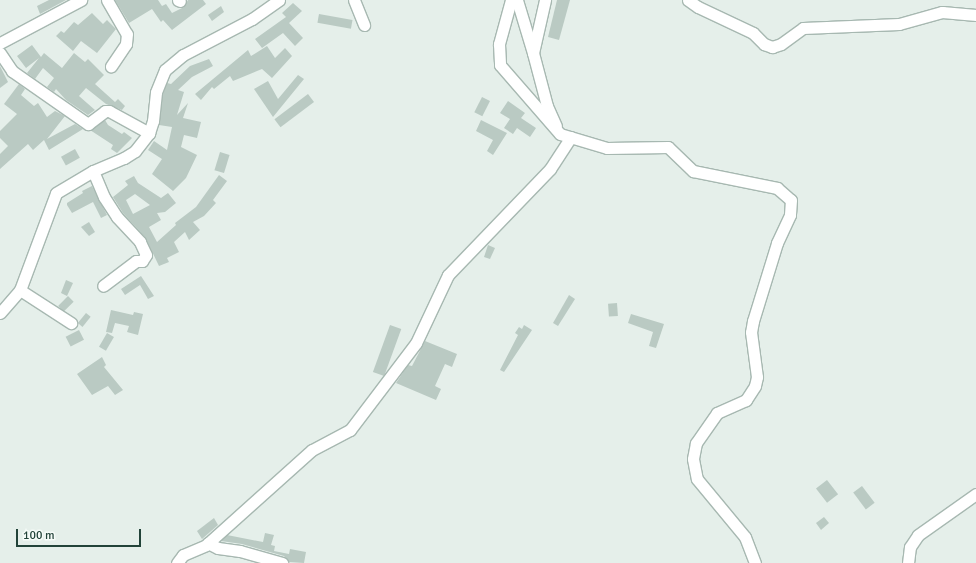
<!DOCTYPE html>
<style>
body{margin:0}
#map{position:relative;width:976px;height:563px;overflow:hidden;background:#e5efea;font-family:Signika,sans-serif}
div>[style]{position:absolute}
[style*='--x']{left:calc(var(--x)*1px);top:calc(var(--y)*1px);width:calc(var(--w)*1px);rotate:calc(var(--a)*1deg)}
.building>*{inset:0;background:#bacac3;transform-origin:0 0}
.roads{filter:drop-shadow(1px 0 #a7b8b1) drop-shadow(-1px 0 #a7b8b1) drop-shadow(0 1px #a7b8b1) drop-shadow(0 -1px #a7b8b1)}
.minor>*{height:11px;margin:-5.5px;padding:0 5.5px;transform-origin:5.5px;border-radius:5.5px;background:#fff}
span{translate:-50% -50%;white-space:nowrap;text-align:center;line-height:1.15;-webkit-text-stroke:3.5px #f6fbf8;paint-order:stroke}
.scale{position:absolute;left:16px;top:529px;width:125px;height:18px;box-sizing:border-box;border:2px solid #224339;border-top:0;padding-left:5px;font-size:12px;line-height:14px;white-space:nowrap;color:#224339;-webkit-text-stroke:3px #f6fbf8;paint-order:stroke}
</style>
<div id="map">
<div class="building">
<div style="clip-path:polygon(49px 0,66px 0,40px 14px,37px 6px)"></div>
<div style="clip-path:polygon(115px 0,158px 0,162px 6px,166px 4px,172px 13px,184px 7px,188px 0,203px 0,206px 4px,172px 30px,163px 20px,161px 22px,152px 9px,129px 23px)"></div>
<div style="clip-path:polygon(557px 0,570px 0,559px 40px,548px 37px)"></div>
<div style="clip-path:polygon(293px 3px,302px 11px,289px 23px,303px 38px,295px 46px,283px 33px,262px 48px,255px 39px,286px 17px,282px 13px)"></div>
<div style="clip-path:polygon(221px 6px,224px 12px,212px 21px,208px 15px)"></div>
<div style="clip-path:polygon(92px 13px,103px 24px,107px 20px,116px 29px,97px 53px,81px 41px,73px 51px,56px 36px,61px 31px,64px 33px,74px 22px,78px 25px)"></div>
<div style="left:319px;top:14px;width:34px;height:9px;rotate:10deg"></div>
<div style="clip-path:polygon(32px 45px,41px 57px,44px 53px,62px 68px,74px 53px,85px 62px,88px 59px,104px 75px,95px 84px,115px 102px,118px 99px,125px 106px,122px 110px,106px 104px,86px 88px,79px 96px,95px 110px,88px 115px,66px 100px,56px 89px,54px 92px,47px 87px,54px 78px,43px 68px,35px 79px,27px 73px,39px 58px,26px 68px,17px 56px)"></div>
<div style="clip-path:polygon(267px 46px,275px 58px,285px 48px,292px 56px,272px 78px,262px 69px,233px 81px,230px 76px,214px 89px,212px 87px,201px 100px,195px 94px,248px 50px,251px 56px)"></div>
<div style="clip-path:polygon(209px 59px,213px 66px,192px 77px,178px 90px,184px 92px,177px 115px,188px 103px,183px 118px,201px 122px,197px 138px,184px 135px,181px 147px,197px 155px,186px 178px,173px 191px,152px 174px,162px 159px,148px 150px,154px 141px,167px 150px,172px 127px,159px 125px,163px 94px,167px 83px,171px 84px,190px 66px)"></div>
<div style="clip-path:polygon(0 66px,8px 82px,0 88px)"></div>
<div style="clip-path:polygon(298px 75px,304px 79px,273px 117px,254px 89px,268px 81px,278px 99px)"></div>
<div style="clip-path:polygon(19px 84px,25px 89px,21px 95px,34px 106px,38px 103px,47px 117px,55px 111px,65px 116px,47px 139px,75px 124px,83px 129px,49px 150px,44px 140px,33px 150px,28px 144px,0 169px,0 154px,8px 146px,0 138px,0 131px,17px 114px,4px 104px)"></div>
<div style="left:308px;top:94px;width:10px;height:42px;rotate:53deg"></div>
<div style="left:482px;top:97px;width:9px;height:17px;rotate:27deg"></div>
<div style="clip-path:polygon(508px 101px,525px 113px,521px 118px,536px 128px,530px 137px,517px 128px,513px 134px,504px 128px,510px 119px,500px 113px)"></div>
<div style="clip-path:polygon(105px 120px,108px 125px,122px 134px,124px 132px,132px 138px,117px 153px,111px 149px,113px 145px,90px 130px)"></div>
<div style="clip-path:polygon(481px 120px,507px 133px,493px 155px,487px 151px,493px 140px,476px 131px)"></div>
<div style="left:75px;top:149px;width:10px;height:16px;rotate:61deg"></div>
<div style="left:220px;top:152px;width:10px;height:19px;rotate:17deg"></div>
<div style="clip-path:polygon(evenodd,219px 175px,227px 181px,213px 200px,216px 203px,204px 216px,193px 222px,200px 230px,189px 240px,185px 232px,174px 242px,179px 252px,167px 258px,169px 262px,159px 266px,145px 237px,123px 213px,113px 197px,128px 185px,125px 181px,134px 176px,138px 183px,161px 198px,168px 193px,176px 203px,165px 212px,157px 213px,161px 220px,149px 227px,157px 242px,176px 225px,175px 223px,196px 207px,219px 175px,135px 194px,150px 205px,133px 214px,126px 200px,135px 194px)"></div>
<div style="clip-path:polygon(92px 186px,107px 215px,101px 218px,93px 202px,72px 213px,67px 205px,67px 203px,83px 193px,82px 191px)"></div>
<div style="clip-path:polygon(89px 222px,95px 232px,89px 236px,81px 227px)"></div>
<div style="clip-path:polygon(488px 245px,495px 248px,490px 259px,484px 257px)"></div>
<div style="clip-path:polygon(141px 276px,154px 296px,148px 299px,140px 285px,125px 295px,121px 289px)"></div>
<div style="clip-path:polygon(66px 280px,73px 283px,67px 296px,61px 293px)"></div>
<div style="clip-path:polygon(569px 295px,575px 299px,558px 326px,553px 323px)"></div>
<div style="left:68px;top:296px;width:8px;height:14px;rotate:45deg"></div>
<div style="left:617px;top:303px;width:13px;height:9px;rotate:86deg"></div>
<div style="clip-path:polygon(111px 310px,133px 315px,134px 312px,143px 314px,138px 335px,127px 332px,129px 326px,115px 323px,112px 333px,106px 332px)"></div>
<div style="left:86px;top:313px;width:6px;height:13px;rotate:39deg"></div>
<div style="clip-path:polygon(631px 314px,664px 324px,656px 348px,649px 346px,653px 332px,628px 323px)"></div>
<div style="left:390px;top:325px;width:12px;height:50px;rotate:20deg"></div>
<div style="clip-path:polygon(524px 325px,532px 330px,504px 372px,500px 370px,518px 335px,515px 333px,519px 327px,522px 329px)"></div>
<div style="left:79px;top:330px;width:11px;height:15px;rotate:63deg"></div>
<div style="left:107px;top:333px;width:8px;height:16px;rotate:30deg"></div>
<div style="clip-path:polygon(425px 341px,457px 354px,452px 367px,445px 364px,435px 386px,441px 389px,436px 400px,396px 383px,408px 365px,412px 366px)"></div>
<div style="clip-path:polygon(102px 357px,106px 365px,104px 367px,123px 390px,115px 395px,108px 386px,92px 395px,77px 374px)"></div>
<div style="left:827px;top:480px;width:18px;height:14px;rotate:52deg"></div>
<div style="left:862px;top:486px;width:21px;height:11px;rotate:53deg"></div>
<div style="clip-path:polygon(824px 517px,829px 523px,821px 530px,816px 523px)"></div>
<div style="clip-path:polygon(214px 518px,218px 525px,202px 539px,197px 531px)"></div>
<div style="clip-path:polygon(265px 533px,274px 535px,271px 545px,275px 546px,274px 551px,289px 554px,290px 549px,306px 552px,304px 563px,289px 562px,284px 556px,242px 544px,221px 541px,227px 535px,263px 542px)"></div>
</div>
<div class="roads">
<div class="minor">
<div style="--x:107;--y:0;--w:39;--a:60"></div>
<div style="--x:127;--y:34;--w:10;--a:96"></div>
<div style="--x:126;--y:44;--w:27;--a:124"></div>
<div style="--x:178;--y:0;--w:2;--a:27"></div>
<div style="--x:354;--y:0;--w:27;--a:68"></div>
<div style="--x:511;--y:0;--w:46;--a:105.3"></div>
<div style="--x:499;--y:44;--w:21;--a:87"></div>
<div style="--x:500;--y:65;--w:91;--a:49"></div>
<div style="--x:560;--y:134;--w:49;--a:16.6"></div>
<div style="--x:607;--y:148;--w:61;--a:-0.9"></div>
<div style="--x:668;--y:147;--w:35;--a:44"></div>
<div style="--x:693;--y:171;--w:86;--a:11.4"></div>
<div style="--x:777;--y:188;--w:18;--a:41"></div>
<div style="--x:791;--y:200;--w:15;--a:94"></div>
<div style="--x:790;--y:215;--w:31;--a:115"></div>
<div style="--x:777;--y:243;--w:82;--a:107.1"></div>
<div style="--x:753;--y:321;--w:11;--a:100"></div>
<div style="--x:751;--y:332;--w:45;--a:82.4"></div>
<div style="--x:757;--y:377;--w:9;--a:103"></div>
<div style="--x:755;--y:386;--w:17;--a:123"></div>
<div style="--x:746;--y:400;--w:32;--a:156"></div>
<div style="--x:717;--y:413;--w:37;--a:125"></div>
<div style="--x:696;--y:443;--w:16;--a:101"></div>
<div style="--x:693;--y:459;--w:20;--a:79"></div>
<div style="--x:697;--y:479;--w:75;--a:50.4"></div>
<div style="--x:745;--y:537;--w:28;--a:69"></div>
<div style="--x:517;--y:0;--w:55;--a:73.2"></div>
<div style="--x:545;--y:0;--w:54;--a:102.8"></div>
<div style="--x:533;--y:53;--w:55;--a:75.2"></div>
<div style="--x:547;--y:106;--w:22;--a:66"></div>
<div style="--x:688;--y:0;--w:12;--a:35"></div>
<div style="--x:698;--y:7;--w:61;--a:25.3"></div>
<div style="--x:753;--y:33;--w:16;--a:45"></div>
<div style="--x:764;--y:44;--w:9;--a:21"></div>
<div style="--x:772;--y:47;--w:9;--a:-18"></div>
<div style="--x:781;--y:44;--w:27;--a:-36"></div>
<div style="--x:803;--y:28;--w:96;--a:-2.4"></div>
<div style="--x:899;--y:24;--w:45;--a:-15.6"></div>
<div style="--x:942;--y:12;--w:34;--a:5"></div>
<div style="--x:0;--y:43;--w:92;--a:-28"></div>
<div style="--x:0;--y:53;--w:22;--a:56"></div>
<div style="--x:12;--y:71;--w:93;--a:34.9"></div>
<div style="--x:88;--y:124;--w:21;--a:-37"></div>
<div style="--x:105;--y:111;--w:4;--a:0"></div>
<div style="--x:109;--y:111;--w:46;--a:28.8"></div>
<div style="--x:93;--y:171;--w:28;--a:67"></div>
<div style="--x:104;--y:197;--w:24;--a:57"></div>
<div style="--x:117;--y:217;--w:34;--a:47"></div>
<div style="--x:140;--y:242;--w:14;--a:65"></div>
<div style="--x:146;--y:255;--w:7;--a:124"></div>
<div style="--x:142;--y:261;--w:6;--a:180"></div>
<div style="--x:136;--y:261;--w:41;--a:142.9"></div>
<div style="--x:20;--y:290;--w:61;--a:32.9"></div>
<div style="--x:0;--y:313;--w:30;--a:-49"></div>
<div style="--x:20;--y:290;--w:103;--a:-69.6"></div>
<div style="--x:56;--y:193;--w:43;--a:-30.7"></div>
<div style="--x:93;--y:171;--w:34;--a:-23"></div>
<div style="--x:124;--y:158;--w:13;--a:-32"></div>
<div style="--x:135;--y:151;--w:23;--a:-52"></div>
<div style="--x:149;--y:133;--w:13;--a:-72"></div>
<div style="--x:153;--y:121;--w:29;--a:-84"></div>
<div style="--x:156;--y:92;--w:24;--a:-68"></div>
<div style="--x:165;--y:70;--w:23;--a:-40"></div>
<div style="--x:183;--y:55;--w:78;--a:-27.6"></div>
<div style="--x:252;--y:19;--w:33;--a:-35"></div>
<div style="--x:208;--y:543;--w:11;--a:27"></div>
<div style="--x:218;--y:548;--w:22;--a:8"></div>
<div style="--x:240;--y:551;--w:44;--a:15.9"></div>
<div style="--x:177;--y:563;--w:10;--a:-53"></div>
<div style="--x:183;--y:555;--w:25;--a:-23"></div>
<div style="--x:206;--y:545;--w:142;--a:-41.9"></div>
<div style="--x:312;--y:450;--w:43;--a:-27.8"></div>
<div style="--x:350;--y:430;--w:109;--a:-52.8"></div>
<div style="--x:416;--y:343;--w:75;--a:-64.8"></div>
<div style="--x:448;--y:275;--w:147;--a:-46.1"></div>
<div style="--x:550;--y:169;--w:38;--a:-57"></div>
<div style="--x:908;--y:563;--w:16;--a:-83"></div>
<div style="--x:910;--y:547;--w:14;--a:-56"></div>
<div style="--x:918;--y:535;--w:71;--a:-35.3"></div>
</div>
</div>
<div class="scale">100 m</div>
</div>
